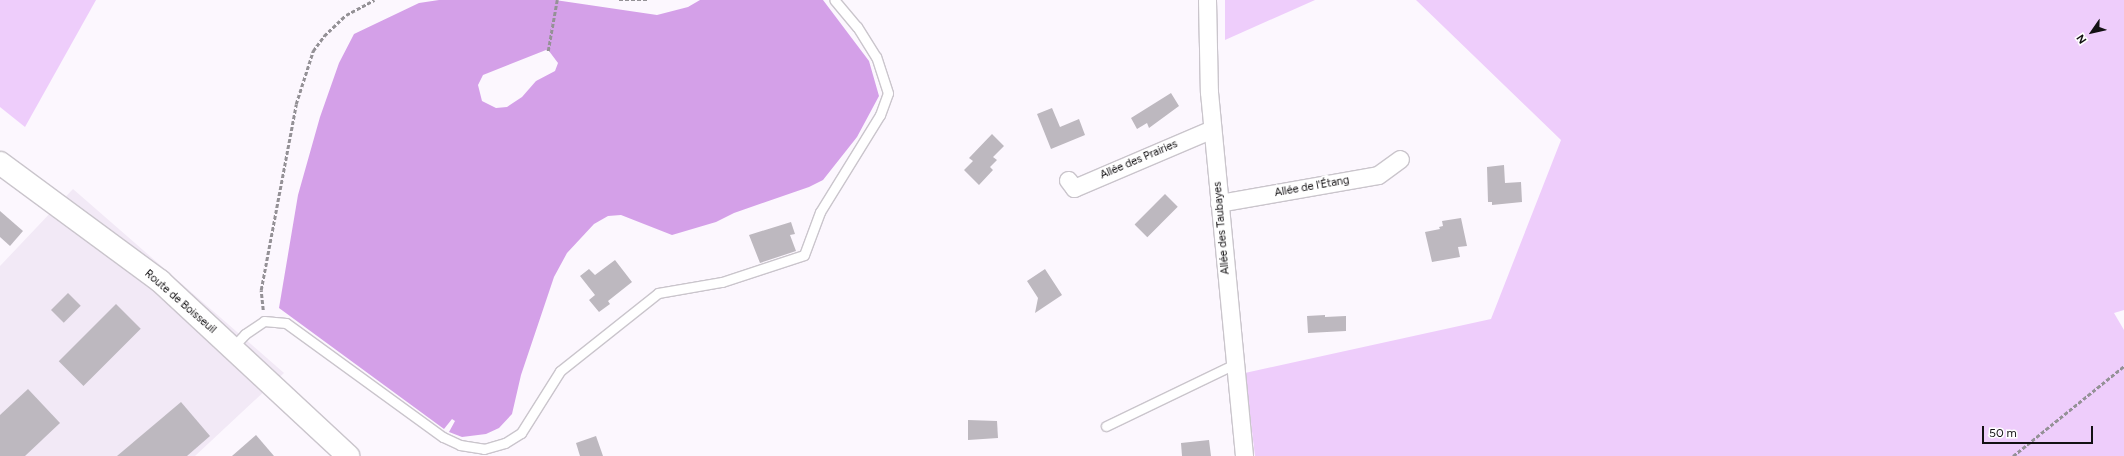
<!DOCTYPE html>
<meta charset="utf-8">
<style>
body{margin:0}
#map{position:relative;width:2124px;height:456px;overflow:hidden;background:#fcf7fe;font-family:Figtree,sans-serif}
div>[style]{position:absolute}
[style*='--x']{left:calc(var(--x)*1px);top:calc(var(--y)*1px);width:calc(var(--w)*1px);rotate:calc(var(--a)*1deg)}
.built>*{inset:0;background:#f2e9f6}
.green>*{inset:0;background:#eecdfb}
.water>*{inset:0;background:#d4a0e8}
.building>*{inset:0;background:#bdb8bf;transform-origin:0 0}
.path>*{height:2.5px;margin-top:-1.25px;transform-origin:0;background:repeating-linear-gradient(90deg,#949196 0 4px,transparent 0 6px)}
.roads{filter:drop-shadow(1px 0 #cac5cc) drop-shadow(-1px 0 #cac5cc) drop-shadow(0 1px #cac5cc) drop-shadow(0 -1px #cac5cc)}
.service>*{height:9px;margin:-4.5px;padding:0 4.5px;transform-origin:4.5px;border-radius:4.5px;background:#fff}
.minor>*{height:17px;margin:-8.5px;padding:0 8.5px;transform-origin:8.5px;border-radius:8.5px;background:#fff}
.secondary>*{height:22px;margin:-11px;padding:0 11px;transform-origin:11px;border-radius:11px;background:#fff}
span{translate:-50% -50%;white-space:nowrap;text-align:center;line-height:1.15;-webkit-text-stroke:4px #fff;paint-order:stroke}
.street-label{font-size:11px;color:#131113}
.north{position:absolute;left:2072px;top:12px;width:40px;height:40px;-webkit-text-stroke:3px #fff;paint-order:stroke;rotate:236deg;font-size:11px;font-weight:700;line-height:16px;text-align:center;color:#131113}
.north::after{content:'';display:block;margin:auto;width:14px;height:18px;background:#131113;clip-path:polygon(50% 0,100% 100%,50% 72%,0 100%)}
.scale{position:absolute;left:1982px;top:426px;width:111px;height:18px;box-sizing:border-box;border:2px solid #131113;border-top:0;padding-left:5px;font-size:12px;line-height:14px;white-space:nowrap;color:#131113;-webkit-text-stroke:3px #fff;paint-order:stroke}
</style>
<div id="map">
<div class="built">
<div style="clip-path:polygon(73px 189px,284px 373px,195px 456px,0 456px,0 266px)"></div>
</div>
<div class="green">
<div style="clip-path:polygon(0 0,96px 0,25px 127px,0 107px)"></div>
<div style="clip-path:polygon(1225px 0,1315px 0,1225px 40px)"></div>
<div style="clip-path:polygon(1416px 0,2124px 0,2124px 310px,2114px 313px,2124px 330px,2124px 456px,1255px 456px,1245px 373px,1491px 319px,1561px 140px)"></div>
</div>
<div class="water">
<div style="clip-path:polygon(evenodd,439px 0,555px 0,657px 15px,688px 7px,700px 0,823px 0,869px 61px,879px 96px,857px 137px,823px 180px,809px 187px,734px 213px,716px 222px,672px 235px,621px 215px,608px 216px,594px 224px,567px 253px,554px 277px,521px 375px,512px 414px,499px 428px,486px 434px,462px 437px,449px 432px,455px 421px,452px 419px,444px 429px,279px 308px,298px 195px,320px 117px,339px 63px,354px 34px,419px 3px,439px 0,546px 50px,549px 51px,558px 63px,555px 71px,536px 81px,522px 97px,507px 107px,496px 108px,482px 101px,478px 85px,483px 75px,546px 50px)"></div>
</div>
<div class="building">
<div style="clip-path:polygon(1171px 93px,1179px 106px,1149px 128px,1147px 123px,1137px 129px,1131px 118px)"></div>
<div style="clip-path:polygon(1052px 108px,1060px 127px,1079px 119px,1085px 135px,1051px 149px,1037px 114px)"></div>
<div style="clip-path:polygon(992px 134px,1004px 146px,993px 157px,997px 160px,990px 167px,993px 170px,979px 185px,964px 170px,973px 161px,969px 158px)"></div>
<div style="clip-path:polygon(1504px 165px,1505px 183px,1521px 182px,1522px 202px,1492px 205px,1492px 202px,1488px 202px,1487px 167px)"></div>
<div style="left:1165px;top:194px;width:18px;height:43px;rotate:45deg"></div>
<div style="clip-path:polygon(0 211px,23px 231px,10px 246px,0 237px)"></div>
<div style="clip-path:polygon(1461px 218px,1467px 246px,1458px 247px,1460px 257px,1432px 262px,1425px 232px,1440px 229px,1439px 227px,1443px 226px,1442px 221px)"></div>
<div style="clip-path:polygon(791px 222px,795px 234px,790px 235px,796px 251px,760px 263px,749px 235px)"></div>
<div style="clip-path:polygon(615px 260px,632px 282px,608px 301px,610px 304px,599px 312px,589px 300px,595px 295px,580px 276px,589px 269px,595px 275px)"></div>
<div style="clip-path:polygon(1045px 269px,1062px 295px,1035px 313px,1038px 298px,1027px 281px)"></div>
<div style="left:68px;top:293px;width:18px;height:24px;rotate:45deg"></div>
<div style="left:116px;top:304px;width:35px;height:81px;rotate:45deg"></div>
<div style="clip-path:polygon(1325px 315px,1325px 317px,1346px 316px,1346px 331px,1308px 333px,1307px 316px)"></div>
<div style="clip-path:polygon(28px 389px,60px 423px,25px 456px,0 456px,0 415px)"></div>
<div style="clip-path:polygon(181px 402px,210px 436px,187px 456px,117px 456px)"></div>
<div style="clip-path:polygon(968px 420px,997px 421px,998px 438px,968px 440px)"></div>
<div style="clip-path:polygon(256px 435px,274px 456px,232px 456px)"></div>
<div style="clip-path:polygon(596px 436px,603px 456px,580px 456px,576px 443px)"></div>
<div style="clip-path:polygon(1209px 440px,1211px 456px,1182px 456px,1181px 443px)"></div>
</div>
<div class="path">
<div style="--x:619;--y:0;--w:28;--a:0"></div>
<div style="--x:548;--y:51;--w:52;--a:-80"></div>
<div style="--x:263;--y:310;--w:20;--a:-96"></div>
<div style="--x:261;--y:290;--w:189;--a:-79.3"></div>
<div style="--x:296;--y:104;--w:56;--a:-72.2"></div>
<div style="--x:313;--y:51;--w:19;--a:-54"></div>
<div style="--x:324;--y:36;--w:30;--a:-44"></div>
<div style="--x:346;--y:15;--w:32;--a:-28"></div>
<div style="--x:2013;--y:456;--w:143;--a:-39"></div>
</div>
<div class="roads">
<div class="service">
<div style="--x:232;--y:348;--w:19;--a:-47"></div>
<div style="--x:245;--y:334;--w:23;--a:-34"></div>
<div style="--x:264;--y:321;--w:22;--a:5"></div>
<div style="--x:286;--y:323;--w:194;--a:36"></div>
<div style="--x:443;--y:437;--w:19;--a:25"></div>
<div style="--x:460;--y:445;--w:24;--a:9"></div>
<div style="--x:484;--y:449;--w:22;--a:-16"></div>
<div style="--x:505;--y:443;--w:19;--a:-32"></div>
<div style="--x:521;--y:433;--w:73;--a:-57.8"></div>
<div style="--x:560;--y:371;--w:125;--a:-38.5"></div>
<div style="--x:658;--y:293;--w:65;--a:-9.8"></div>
<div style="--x:722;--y:282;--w:86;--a:-18.2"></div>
<div style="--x:804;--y:255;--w:46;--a:-69.6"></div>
<div style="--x:820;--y:212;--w:114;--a:-58.3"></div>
<div style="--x:880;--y:115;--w:23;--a:-70"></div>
<div style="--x:888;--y:93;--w:38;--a:-108"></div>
<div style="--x:876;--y:57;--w:36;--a:-122"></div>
<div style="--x:857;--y:27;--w:35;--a:-130"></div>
<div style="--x:1106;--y:426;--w:143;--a:-25.7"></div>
</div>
<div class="minor">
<div style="--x:1207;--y:0;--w:92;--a:88.8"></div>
<div style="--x:1209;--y:92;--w:366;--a:84.5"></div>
<div style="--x:1068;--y:180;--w:10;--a:53"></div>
<div style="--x:1074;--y:188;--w:150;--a:-23.1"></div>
<div style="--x:1219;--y:203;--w:161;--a:-10"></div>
<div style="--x:1378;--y:175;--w:27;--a:-36"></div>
</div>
<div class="secondary">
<div style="--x:0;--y:163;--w:199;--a:36.4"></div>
<div style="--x:160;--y:281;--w:257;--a:42.9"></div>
</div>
</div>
<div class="street-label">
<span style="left:1139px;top:160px;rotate:-23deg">Allée des Prairies</span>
<span style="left:1312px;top:187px;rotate:-10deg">Allée de l'Étang</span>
<span style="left:1222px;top:228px;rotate:-95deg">Allée des Taubayes</span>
<span style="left:180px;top:302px;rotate:41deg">Route de Boisseuil</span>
</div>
<div class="north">N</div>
<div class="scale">50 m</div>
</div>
